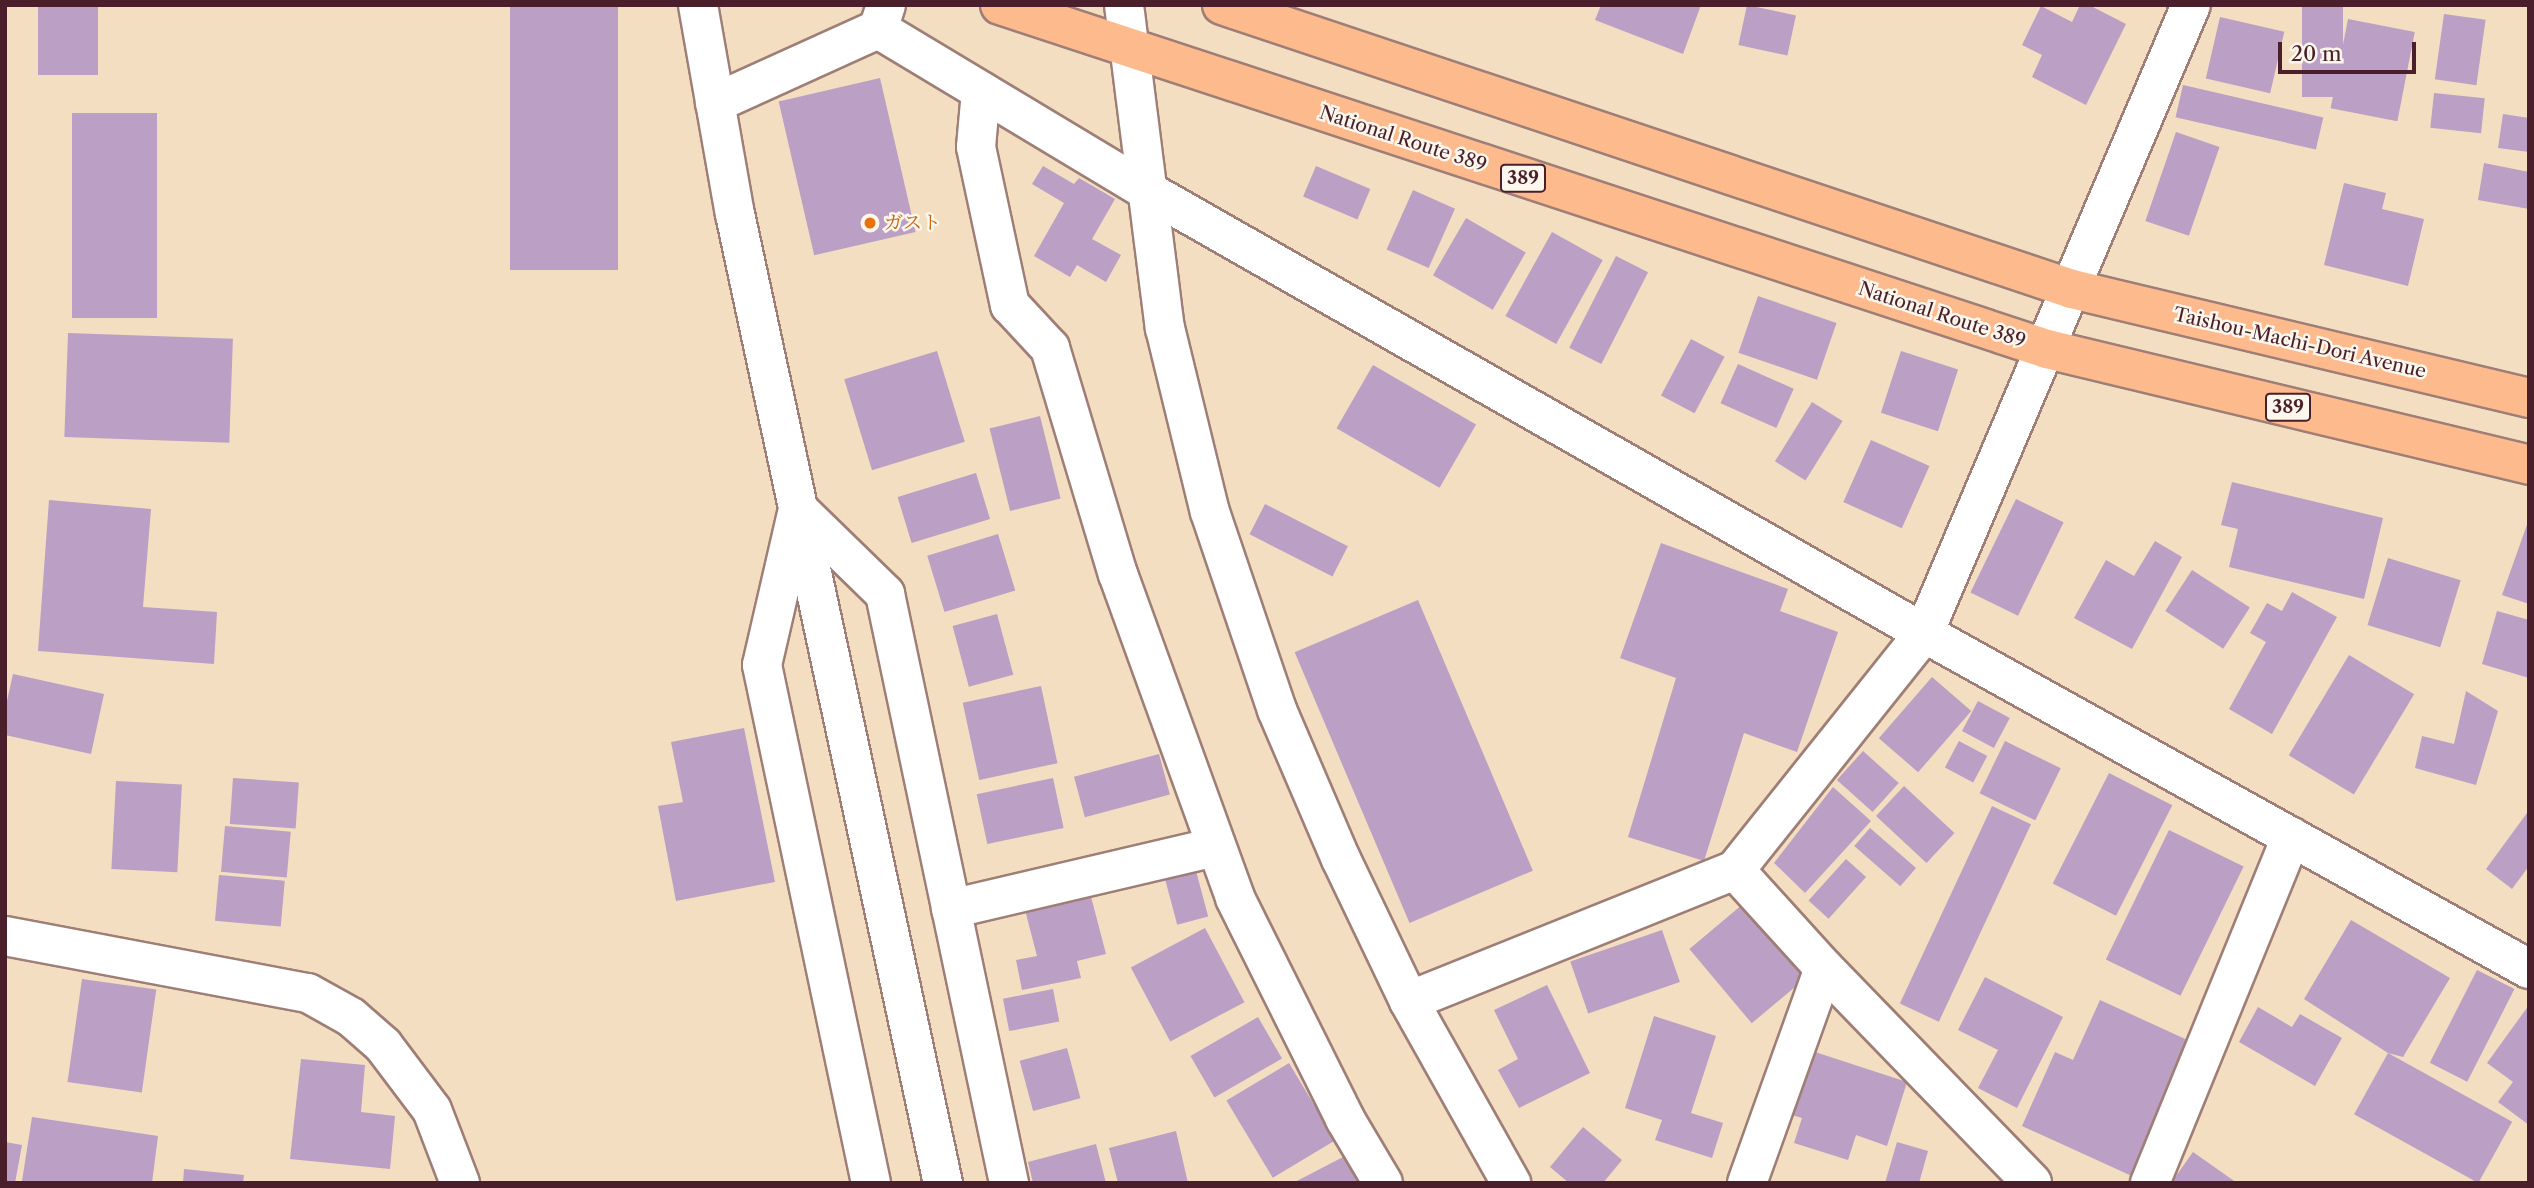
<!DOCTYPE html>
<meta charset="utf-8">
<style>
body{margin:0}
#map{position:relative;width:2534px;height:1188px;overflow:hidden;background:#f3dec1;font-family:"Libre Caslon Text","Noto Serif JP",serif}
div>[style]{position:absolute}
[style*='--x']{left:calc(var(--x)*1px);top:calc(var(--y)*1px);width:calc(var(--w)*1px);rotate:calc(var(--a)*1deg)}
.building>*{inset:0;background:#bb9fc4;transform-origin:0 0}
.roads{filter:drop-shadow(2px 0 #9e7e76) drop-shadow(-2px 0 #9e7e76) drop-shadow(0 2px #9e7e76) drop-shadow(0 -2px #9e7e76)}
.minor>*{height:38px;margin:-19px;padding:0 19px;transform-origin:19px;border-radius:19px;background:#fff}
.tertiary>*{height:38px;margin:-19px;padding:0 19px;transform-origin:19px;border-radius:19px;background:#fff}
.trunk>*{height:38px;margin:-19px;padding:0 19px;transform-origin:19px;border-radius:19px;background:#fcba8d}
.dots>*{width:19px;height:19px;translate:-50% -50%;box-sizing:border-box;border:4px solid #fbf7ec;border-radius:50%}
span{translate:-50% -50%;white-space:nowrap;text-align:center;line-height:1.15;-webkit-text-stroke:5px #fbf7ec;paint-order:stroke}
.shield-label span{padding:2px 5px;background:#fbf7ec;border:2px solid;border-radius:5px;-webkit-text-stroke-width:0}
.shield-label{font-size:18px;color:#4a1f2b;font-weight:700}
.street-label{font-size:19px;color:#4a1f2b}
.food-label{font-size:19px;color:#c56008}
.left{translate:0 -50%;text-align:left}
.frame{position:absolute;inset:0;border:7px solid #4a1f2b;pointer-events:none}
.scale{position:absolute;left:2278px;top:42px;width:138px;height:32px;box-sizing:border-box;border:4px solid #4a1f2b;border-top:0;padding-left:9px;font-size:21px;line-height:24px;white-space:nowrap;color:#4a1f2b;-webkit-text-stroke:5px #fbf7ec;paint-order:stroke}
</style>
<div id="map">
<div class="building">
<div style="left:38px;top:5px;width:60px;height:70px"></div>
<div style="left:510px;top:5px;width:108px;height:265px"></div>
<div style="clip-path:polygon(1601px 5px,1701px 5px,1683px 54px,1595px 20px)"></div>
<div style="left:1747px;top:5px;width:50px;height:41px;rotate:12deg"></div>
<div style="clip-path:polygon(2080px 5px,2089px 5px,2126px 24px,2086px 105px,2032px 77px,2042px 55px,2022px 45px,2041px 6px,2072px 22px)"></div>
<div style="left:2302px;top:5px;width:41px;height:92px"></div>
<div style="left:2444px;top:14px;width:42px;height:66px;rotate:8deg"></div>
<div style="left:2220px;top:17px;width:66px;height:63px;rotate:13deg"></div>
<div style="left:2348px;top:19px;width:68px;height:91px;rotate:11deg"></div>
<div style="left:880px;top:78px;width:158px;height:104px;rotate:77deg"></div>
<div style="left:2183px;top:85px;width:144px;height:33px;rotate:13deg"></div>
<div style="left:2434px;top:93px;width:51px;height:35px;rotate:6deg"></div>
<div style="left:72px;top:113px;width:85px;height:205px"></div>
<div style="clip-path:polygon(2503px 114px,2529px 118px,2529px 152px,2498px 148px)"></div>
<div style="left:2176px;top:132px;width:46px;height:94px;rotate:19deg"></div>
<div style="clip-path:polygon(2484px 163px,2529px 172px,2529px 209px,2478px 200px)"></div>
<div style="clip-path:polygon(1043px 166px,1074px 184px,1079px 178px,1115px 199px,1092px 239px,1121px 255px,1106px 282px,1077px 265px,1070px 277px,1034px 256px,1064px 203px,1032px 184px)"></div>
<div style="left:1316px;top:166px;width:59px;height:33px;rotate:23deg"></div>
<div style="clip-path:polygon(2344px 183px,2386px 193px,2382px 209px,2424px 219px,2408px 286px,2324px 265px)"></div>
<div style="left:1413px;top:190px;width:46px;height:65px;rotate:24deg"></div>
<div style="left:1466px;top:218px;width:69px;height:66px;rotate:30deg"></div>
<div style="left:1552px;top:232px;width:58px;height:96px;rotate:29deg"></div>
<div style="left:1616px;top:256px;width:36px;height:103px;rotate:27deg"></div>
<div style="left:1758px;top:296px;width:83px;height:60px;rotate:19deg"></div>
<div style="left:68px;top:333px;width:165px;height:104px;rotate:2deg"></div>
<div style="left:1691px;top:339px;width:38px;height:64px;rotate:28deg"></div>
<div style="left:937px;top:351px;width:95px;height:97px;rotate:73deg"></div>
<div style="left:1901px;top:351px;width:60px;height:65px;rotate:18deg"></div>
<div style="left:1738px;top:364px;width:61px;height:43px;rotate:24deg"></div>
<div style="left:1373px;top:365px;width:119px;height:73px;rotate:30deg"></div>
<div style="left:1812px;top:402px;width:36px;height:70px;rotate:32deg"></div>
<div style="left:1040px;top:416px;width:85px;height:52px;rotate:76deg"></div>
<div style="left:1871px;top:440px;width:64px;height:68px;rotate:24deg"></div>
<div style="left:976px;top:473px;width:48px;height:82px;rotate:73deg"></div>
<div style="clip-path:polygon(2232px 482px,2383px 518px,2364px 599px,2229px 567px,2238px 529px,2221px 525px)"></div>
<div style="left:2016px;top:499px;width:53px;height:104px;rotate:26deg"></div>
<div style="clip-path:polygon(49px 500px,151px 509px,143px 607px,217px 612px,214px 664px,38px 651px)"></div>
<div style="left:1265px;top:504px;width:93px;height:34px;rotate:27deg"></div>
<div style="clip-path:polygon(2529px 519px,2529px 604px,2502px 595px)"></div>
<div style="left:998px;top:534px;width:59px;height:74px;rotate:73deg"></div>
<div style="clip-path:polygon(2155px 541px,2182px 557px,2132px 649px,2074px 618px,2106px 560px,2134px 576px)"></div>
<div style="clip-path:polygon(1661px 543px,1788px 589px,1780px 611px,1838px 632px,1797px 752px,1744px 733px,1704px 861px,1628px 837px,1676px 678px,1620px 658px)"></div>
<div style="left:2388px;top:558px;width:76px;height:70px;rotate:17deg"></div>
<div style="left:2192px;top:570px;width:69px;height:49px;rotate:33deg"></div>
<div style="clip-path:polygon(2292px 592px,2337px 617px,2272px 734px,2229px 709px,2266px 642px,2250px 633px,2267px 603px,2282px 611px)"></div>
<div style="left:1418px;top:600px;width:294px;height:134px;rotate:67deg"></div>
<div style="clip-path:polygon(2497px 611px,2529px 620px,2529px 678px,2482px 664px)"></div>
<div style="left:997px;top:614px;width:63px;height:46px;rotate:75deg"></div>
<div style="left:2349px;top:655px;width:76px;height:117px;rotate:31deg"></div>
<div style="clip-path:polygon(13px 674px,104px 694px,91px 754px,5px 735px,5px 710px)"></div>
<div style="left:1932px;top:677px;width:52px;height:81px;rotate:41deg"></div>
<div style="left:1041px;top:686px;width:79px;height:80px;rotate:78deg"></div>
<div style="clip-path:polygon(2466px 691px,2498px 711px,2476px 785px,2415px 768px,2422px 736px,2454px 744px)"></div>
<div style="left:1978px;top:701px;width:36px;height:34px;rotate:28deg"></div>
<div style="clip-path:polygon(744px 728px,775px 882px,676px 901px,658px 806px,683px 802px,671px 742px)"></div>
<div style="left:1959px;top:741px;width:32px;height:30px;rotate:28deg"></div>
<div style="left:2005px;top:741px;width:62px;height:58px;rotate:26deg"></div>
<div style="left:1863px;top:751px;width:48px;height:39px;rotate:42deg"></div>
<div style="left:1159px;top:754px;width:42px;height:88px;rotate:75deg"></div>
<div style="left:2109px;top:773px;width:71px;height:124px;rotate:27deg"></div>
<div style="left:233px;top:778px;width:66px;height:46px;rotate:4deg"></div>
<div style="left:1053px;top:778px;width:51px;height:78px;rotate:78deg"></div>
<div style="left:116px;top:781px;width:66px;height:88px;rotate:3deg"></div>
<div style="left:1904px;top:786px;width:69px;height:41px;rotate:43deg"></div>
<div style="clip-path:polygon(1833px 787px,1871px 821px,1805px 893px,1774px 863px)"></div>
<div style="left:1992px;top:806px;width:43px;height:218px;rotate:25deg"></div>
<div style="clip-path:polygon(2527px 813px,2529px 866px,2512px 889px,2486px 869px)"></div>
<div style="left:225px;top:826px;width:66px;height:46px;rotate:5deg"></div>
<div style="left:1870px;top:828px;width:61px;height:24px;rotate:41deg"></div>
<div style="left:2169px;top:830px;width:83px;height:144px;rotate:26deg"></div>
<div style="left:1846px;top:859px;width:27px;height:56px;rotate:42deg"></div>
<div style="left:1196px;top:871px;width:47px;height:32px;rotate:75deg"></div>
<div style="left:219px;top:875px;width:66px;height:46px;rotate:5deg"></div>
<div style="clip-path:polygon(1089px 889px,1106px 954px,1077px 961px,1081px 978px,1022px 990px,1016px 960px,1037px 956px,1024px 906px)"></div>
<div style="left:1743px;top:904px;width:97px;height:70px;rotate:50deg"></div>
<div style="clip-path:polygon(2351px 920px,2450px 978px,2403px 1057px,2388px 1053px,2304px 999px)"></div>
<div style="left:1205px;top:928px;width:84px;height:84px;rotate:62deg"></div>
<div style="left:1662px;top:930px;width:55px;height:97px;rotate:71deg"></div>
<div style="left:2477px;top:970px;width:42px;height:104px;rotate:27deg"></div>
<div style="clip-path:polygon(1985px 977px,2063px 1017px,2017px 1108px,1978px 1088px,1998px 1050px,1958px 1030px)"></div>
<div style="left:82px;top:979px;width:75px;height:104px;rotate:8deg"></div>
<div style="clip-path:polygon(1547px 985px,1590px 1073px,1519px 1108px,1498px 1070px,1518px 1059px,1494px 1010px)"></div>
<div style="left:1053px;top:989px;width:33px;height:51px;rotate:79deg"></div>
<div style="clip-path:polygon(2100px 1000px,2194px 1043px,2134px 1177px,2022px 1126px,2055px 1052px,2073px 1060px)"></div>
<div style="clip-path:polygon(2529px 1005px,2529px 1125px,2498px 1102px,2513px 1082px,2487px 1063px)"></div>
<div style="clip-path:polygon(2258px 1007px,2292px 1027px,2300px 1014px,2342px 1038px,2315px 1086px,2239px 1042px)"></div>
<div style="clip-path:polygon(1654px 1016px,1716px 1036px,1691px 1113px,1723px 1123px,1712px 1158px,1655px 1140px,1662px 1120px,1625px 1108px)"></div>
<div style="left:1258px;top:1017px;width:48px;height:78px;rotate:60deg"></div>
<div style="left:1067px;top:1048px;width:52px;height:49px;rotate:75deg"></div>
<div style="clip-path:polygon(1812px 1051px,1907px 1082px,1887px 1146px,1856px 1135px,1848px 1160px,1794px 1143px,1802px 1118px,1792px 1115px)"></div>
<div style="left:2388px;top:1053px;width:142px;height:70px;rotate:29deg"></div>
<div style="clip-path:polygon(301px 1059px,365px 1065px,361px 1112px,395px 1116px,390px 1169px,290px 1159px)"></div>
<div style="left:1289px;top:1063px;width:90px;height:73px;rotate:59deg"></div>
<div style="clip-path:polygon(32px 1117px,158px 1136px,152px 1183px,22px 1181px)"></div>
<div style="clip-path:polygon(1583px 1127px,1622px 1160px,1603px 1183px,1569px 1183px,1550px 1167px)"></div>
<div style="clip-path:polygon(1176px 1131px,1188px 1183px,1118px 1183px,1109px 1148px)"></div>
<div style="clip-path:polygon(5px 1142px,22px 1145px,15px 1183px,5px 1183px)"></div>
<div style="clip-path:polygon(1897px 1142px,1928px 1151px,1919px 1183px,1885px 1183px)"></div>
<div style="clip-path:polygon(1096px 1144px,1106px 1183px,1033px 1183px,1028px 1162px)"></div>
<div style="clip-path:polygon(2193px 1152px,2237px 1183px,2171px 1183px)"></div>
<div style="clip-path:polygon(1345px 1156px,1359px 1183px,1293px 1183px)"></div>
<div style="clip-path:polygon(184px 1169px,244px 1175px,243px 1183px,183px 1183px)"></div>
</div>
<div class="roads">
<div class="minor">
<div style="--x:886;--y:5;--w:25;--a:108"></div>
<div style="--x:878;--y:29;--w:313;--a:31"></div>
<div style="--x:1146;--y:190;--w:895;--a:29.66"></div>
<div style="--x:1924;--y:633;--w:692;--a:29.05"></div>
<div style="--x:1124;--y:5;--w:326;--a:82.8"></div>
<div style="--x:1165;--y:328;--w:189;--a:76.3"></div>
<div style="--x:1210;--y:512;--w:209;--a:71.3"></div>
<div style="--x:1277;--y:710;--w:162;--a:66.8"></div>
<div style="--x:1341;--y:859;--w:157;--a:64.4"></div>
<div style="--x:1409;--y:1001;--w:209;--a:60.7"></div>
<div style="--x:981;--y:91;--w:56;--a:95.1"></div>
<div style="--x:976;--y:147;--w:162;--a:77.9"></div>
<div style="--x:1010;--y:305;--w:59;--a:47.1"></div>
<div style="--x:1050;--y:348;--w:236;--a:73.3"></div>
<div style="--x:1118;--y:574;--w:344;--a:70.1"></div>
<div style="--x:1235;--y:898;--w:247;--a:63.5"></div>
<div style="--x:1345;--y:1119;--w:74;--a:59.3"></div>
<div style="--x:715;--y:103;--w:179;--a:-24.4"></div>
<div style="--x:798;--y:509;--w:122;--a:44.3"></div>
<div style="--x:885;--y:594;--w:602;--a:78.11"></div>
<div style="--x:798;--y:509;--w:160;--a:103"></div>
<div style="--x:762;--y:665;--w:529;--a:78.12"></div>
<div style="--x:1735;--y:870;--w:132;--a:47.8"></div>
<div style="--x:1824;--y:968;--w:299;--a:45.9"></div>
<div style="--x:951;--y:909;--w:272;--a:-13.2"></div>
<div style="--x:5;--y:936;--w:308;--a:10.7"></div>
<div style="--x:308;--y:993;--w:49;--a:29.2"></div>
<div style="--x:351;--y:1017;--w:43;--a:41.2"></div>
<div style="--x:383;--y:1045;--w:81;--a:53"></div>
<div style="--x:432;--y:1110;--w:78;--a:69"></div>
<div style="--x:1409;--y:1001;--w:351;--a:-21.9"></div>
<div style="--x:1735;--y:870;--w:303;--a:-51.4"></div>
<div style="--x:1924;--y:633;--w:682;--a:-66.97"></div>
<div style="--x:1747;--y:1183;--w:228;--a:-70.3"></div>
<div style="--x:2150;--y:1183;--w:374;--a:-67.8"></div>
</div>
<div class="tertiary">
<div style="--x:698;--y:5;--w:212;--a:80"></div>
<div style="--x:735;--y:214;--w:991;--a:77.89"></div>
</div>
<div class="trunk">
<div style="--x:1000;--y:5;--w:1102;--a:18.19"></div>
<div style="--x:2047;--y:349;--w:496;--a:13.5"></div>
<div style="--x:1222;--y:5;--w:896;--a:18.48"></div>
<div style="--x:2072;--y:289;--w:470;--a:13.4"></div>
</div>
</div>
<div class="dots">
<div style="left:870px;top:223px;background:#e8710a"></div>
</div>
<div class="shield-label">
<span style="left:1523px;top:178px">389</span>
<span style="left:2288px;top:407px">389</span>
</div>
<div class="street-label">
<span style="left:1403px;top:139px;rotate:18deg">National Route 389</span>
<span style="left:1942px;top:315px;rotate:18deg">National Route 389</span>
<span style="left:2300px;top:343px;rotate:13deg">Taishou-Machi-Dori Avenue</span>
</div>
<div class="food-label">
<span class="left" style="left:884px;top:223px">ガスト</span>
</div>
<div class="frame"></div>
<div class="scale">20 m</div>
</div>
